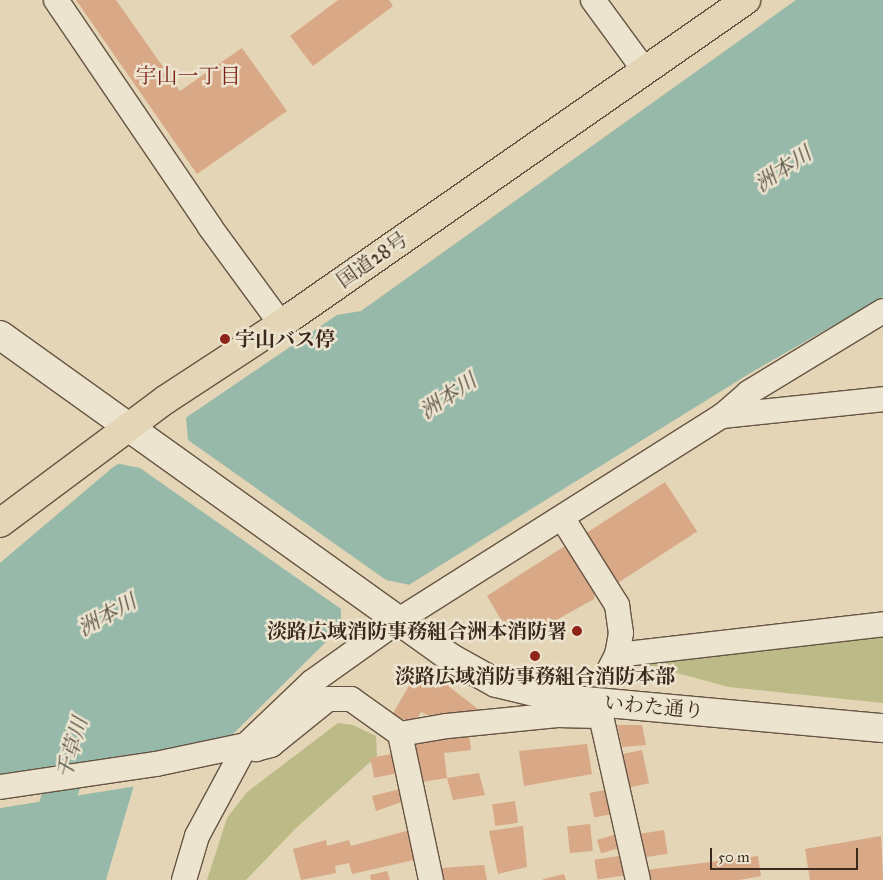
<!DOCTYPE html>
<meta charset="utf-8">
<style>
body{margin:0}
#map{position:relative;width:883px;height:880px;overflow:hidden;background:#e3d5b5;font-family:"IM FELL Great Primer","Noto Serif JP",serif}
div>[style]{position:absolute}
[style*='--x']{left:calc(var(--x)*1px);top:calc(var(--y)*1px);width:calc(var(--w)*1px);rotate:calc(var(--a)*1deg)}
.green>*{inset:0;background:#bcbb88}
.water>*{inset:0;background:#96b9aa}
.pier>*{inset:0;background:#e3d5b5}
.river>*{height:35px;margin:-17.5px;padding:0 17.5px;transform-origin:17.5px;border-radius:17.5px;background:#96b9aa}
.building>*{inset:0;background:#d8a887;transform-origin:0 0}
.street-tunnel>*{height:24px;margin-top:-12px;transform-origin:0;background:repeating-linear-gradient(90deg,#c2b397 0 24px,transparent 0 36px)}
.roads{filter:drop-shadow(1px 0 #654) drop-shadow(-1px 0 #654) drop-shadow(0 1px #654) drop-shadow(0 -1px #654)}
.street>*{height:24px;margin:-12px;padding:0 12px;transform-origin:12px;border-radius:12px;background:#ede4cf}
.secondary>*{height:28px;margin:-14px;padding:0 14px;transform-origin:14px;border-radius:14px;background:#ede4cf}
.highway>*{height:28px;margin:-14px;padding:0 14px;transform-origin:14px;border-radius:14px;background:#e3d5b5}
.dots>*{width:14px;height:14px;translate:-50% -50%;box-sizing:border-box;border:2px solid #ede4cf;border-radius:50%}
span{translate:-50% -50%;white-space:nowrap;text-align:center;line-height:1.15;-webkit-text-stroke:5px #ede4cf;paint-order:stroke}
.street-label{font-size:20px;color:#3d2a1e}
.poi-label{font-size:20px;color:#3d2a1e;font-weight:700}
.left{translate:0 -50%;text-align:left}
.right{translate:-100% -50%;text-align:right}
.neighbourhood-label{font-size:21px;color:#7a1f14}
.water-label{font-size:21px;color:#534e41;font-style:italic}
.scale{position:absolute;left:710px;top:848px;width:148px;height:22px;box-sizing:border-box;border:2px solid #3d2a1e;border-top:0;padding-left:6px;font-size:15px;line-height:18px;white-space:nowrap;color:#3d2a1e;-webkit-text-stroke:4px #ede4cf;paint-order:stroke}
</style>
<div id="map">
<div class="green">
<div style="clip-path:polygon(883px 636px,883px 703px,729px 687px,636px 662px)"></div>
<div style="clip-path:polygon(338px 723px,353px 725px,376px 736px,377px 756px,296px 828px,246px 880px,207px 880px,227px 818px,247px 792px)"></div>
</div>
<div class="water">
<div style="clip-path:polygon(796px 0,883px 0,883px 297px,752px 372px,341px 627px,230px 737px,198px 748px,0 777px,0 563px,112px 468px,337px 315px,361px 311px)"></div>
<div style="clip-path:polygon(134px 785px,106px 880px,0 880px,0 808px)"></div>
</div>
<div class="pier">
<div style="clip-path:polygon(186px 417px,188px 440px,386px 580px,410px 585px,341px 630px,341px 609px,140px 468px,115px 463px)"></div>
<div style="clip-path:polygon(134px 782px,137px 786px,0 808px,0 805px)"></div>
</div>
<div class="river">
<div style="--x:34;--y:880;--w:142;--a:-73.6"></div>
</div>
<div class="building">
<div style="clip-path:polygon(76px 0,116px 0,180px 91px,242px 48px,287px 111px,197px 174px)"></div>
<div style="clip-path:polygon(338px 0,389px 0,393px 6px,313px 66px,290px 36px)"></div>
<div style="left:665px;top:482px;width:59px;height:97px;rotate:57deg"></div>
<div style="clip-path:polygon(571px 542px,597px 582px,594px 599px,540px 629px,509px 633px,487px 596px)"></div>
<div style="clip-path:polygon(421px 665px,478px 709px,474px 716px,438px 720px,421px 712px,414px 723px,392px 715px)"></div>
<div style="clip-path:polygon(617px 725px,642px 725px,646px 745px,622px 747px)"></div>
<div style="clip-path:polygon(469px 733px,471px 750px,444px 753px,447px 778px,421px 782px,411px 740px)"></div>
<div style="clip-path:polygon(587px 744px,592px 774px,524px 786px,519px 751px)"></div>
<div style="left:642px;top:750px;width:34px;height:21px;rotate:78deg"></div>
<div style="left:391px;top:754px;width:20px;height:21px;rotate:79deg"></div>
<div style="clip-path:polygon(479px 773px,485px 795px,453px 800px,447px 778px)"></div>
<div style="clip-path:polygon(404px 788px,407px 800px,376px 811px,372px 796px)"></div>
<div style="left:610px;top:789px;width:25px;height:21px;rotate:79deg"></div>
<div style="left:515px;top:801px;width:22px;height:23px;rotate:82deg"></div>
<div style="left:590px;top:824px;width:27px;height:23px;rotate:84deg"></div>
<div style="clip-path:polygon(523px 826px,527px 867px,498px 874px,489px 831px)"></div>
<div style="clip-path:polygon(410px 830px,418px 859px,352px 874px,349px 863px,335px 866px,336px 873px,301px 880px,293px 849px,326px 840px,327px 846px,349px 840px,351px 846px)"></div>
<div style="left:664px;top:830px;width:24px;height:25px;rotate:81deg"></div>
<div style="left:620px;top:833px;width:14px;height:24px;rotate:73deg"></div>
<div style="clip-path:polygon(881px 836px,883px 880px,810px 880px,805px 849px)"></div>
<div style="left:625px;top:855px;width:20px;height:31px;rotate:81deg"></div>
<div style="clip-path:polygon(758px 856px,761px 876px,739px 880px,647px 880px,646px 870px)"></div>
<div style="clip-path:polygon(484px 865px,487px 880px,443px 880px,441px 868px)"></div>
<div style="clip-path:polygon(387px 871px,390px 880px,371px 880px,370px 875px)"></div>
<div style="clip-path:polygon(564px 874px,566px 880px,543px 880px,543px 879px)"></div>
</div>
<div class="street-tunnel">
<div style="--x:601;--y:716;--w:47;--a:-80.1"></div>
</div>
<div class="roads">
<div class="street">
<div style="--x:56;--y:0;--w:274;--a:55.8"></div>
<div style="--x:210;--y:227;--w:120;--a:53.8"></div>
<div style="--x:593;--y:0;--w:88;--a:53.8"></div>
<div style="--x:722;--y:416;--w:162;--a:-6"></div>
<div style="--x:563;--y:519;--w:102;--a:57.9"></div>
<div style="--x:617;--y:605;--w:28;--a:82"></div>
<div style="--x:621;--y:633;--w:22;--a:100"></div>
<div style="--x:617;--y:655;--w:17;--a:118"></div>
<div style="--x:617;--y:655;--w:268;--a:-6.6"></div>
<div style="--x:400;--y:734;--w:48;--a:-9.7"></div>
<div style="--x:447;--y:726;--w:111;--a:-5.7"></div>
<div style="--x:557;--y:715;--w:44;--a:1.3"></div>
<div style="--x:601;--y:716;--w:168;--a:77.3"></div>
<div style="--x:0;--y:787;--w:158;--a:-8.4"></div>
<div style="--x:156;--y:764;--w:92;--a:-11.9"></div>
<div style="--x:246;--y:745;--w:11;--a:22"></div>
<div style="--x:256;--y:749;--w:16;--a:-15"></div>
<div style="--x:271;--y:745;--w:73;--a:-38.9"></div>
<div style="--x:328;--y:699;--w:23;--a:0"></div>
<div style="--x:351;--y:699;--w:60;--a:35.5"></div>
<div style="--x:400;--y:734;--w:149;--a:78"></div>
<div style="--x:184;--y:880;--w:46;--a:-73.5"></div>
<div style="--x:197;--y:836;--w:103;--a:-61.7"></div>
<div style="--x:246;--y:745;--w:91;--a:-43.7"></div>
<div style="--x:312;--y:682;--w:107;--a:-35.5"></div>
<div style="--x:399;--y:620;--w:382;--a:-32.3"></div>
<div style="--x:722;--y:416;--w:35;--a:-41"></div>
<div style="--x:748;--y:393;--w:158;--a:-31.3"></div>
</div>
<div class="secondary">
<div style="--x:0;--y:335;--w:555;--a:35.61"></div>
<div style="--x:451;--y:658;--w:51;--a:29.1"></div>
<div style="--x:496;--y:683;--w:69;--a:13.4"></div>
<div style="--x:563;--y:699;--w:321;--a:5.2"></div>
</div>
<div class="highway">
<div style="--x:0;--y:523;--w:206;--a:-36.7"></div>
<div style="--x:165;--y:400;--w:139;--a:-33.2"></div>
<div style="--x:281;--y:324;--w:567;--a:-34.87"></div>
</div>
</div>
<div class="dots">
<div style="left:225px;top:339px;background:#8f2418"></div>
<div style="left:577px;top:631px;background:#8f2418"></div>
<div style="left:535px;top:656px;background:#8f2418"></div>
</div>
<div class="street-label">
<span style="left:372px;top:260px;rotate:-35deg">国道28号</span>
<span style="left:654px;top:707px;rotate:5deg">いわた通り</span>
</div>
<div class="poi-label">
<span class="left" style="left:235px;top:339px">宇山バス停</span>
<span class="right" style="left:567px;top:631px">淡路広域消防事務組合洲本消防署</span>
<span style="left:535px;top:676px">淡路広域消防事務組合消防本部</span>
</div>
<div class="neighbourhood-label">
<span style="left:188px;top:76px">宇山一丁目</span>
</div>
<div class="water-label">
<span style="left:783px;top:169px;rotate:-34deg">洲本川</span>
<span style="left:448px;top:396px;rotate:-34deg">洲本川</span>
<span style="left:107px;top:615px;rotate:-29deg">洲本川</span>
<span style="left:72px;top:748px;rotate:-74deg">千草川</span>
</div>
<div class="scale">50 m</div>
</div>
